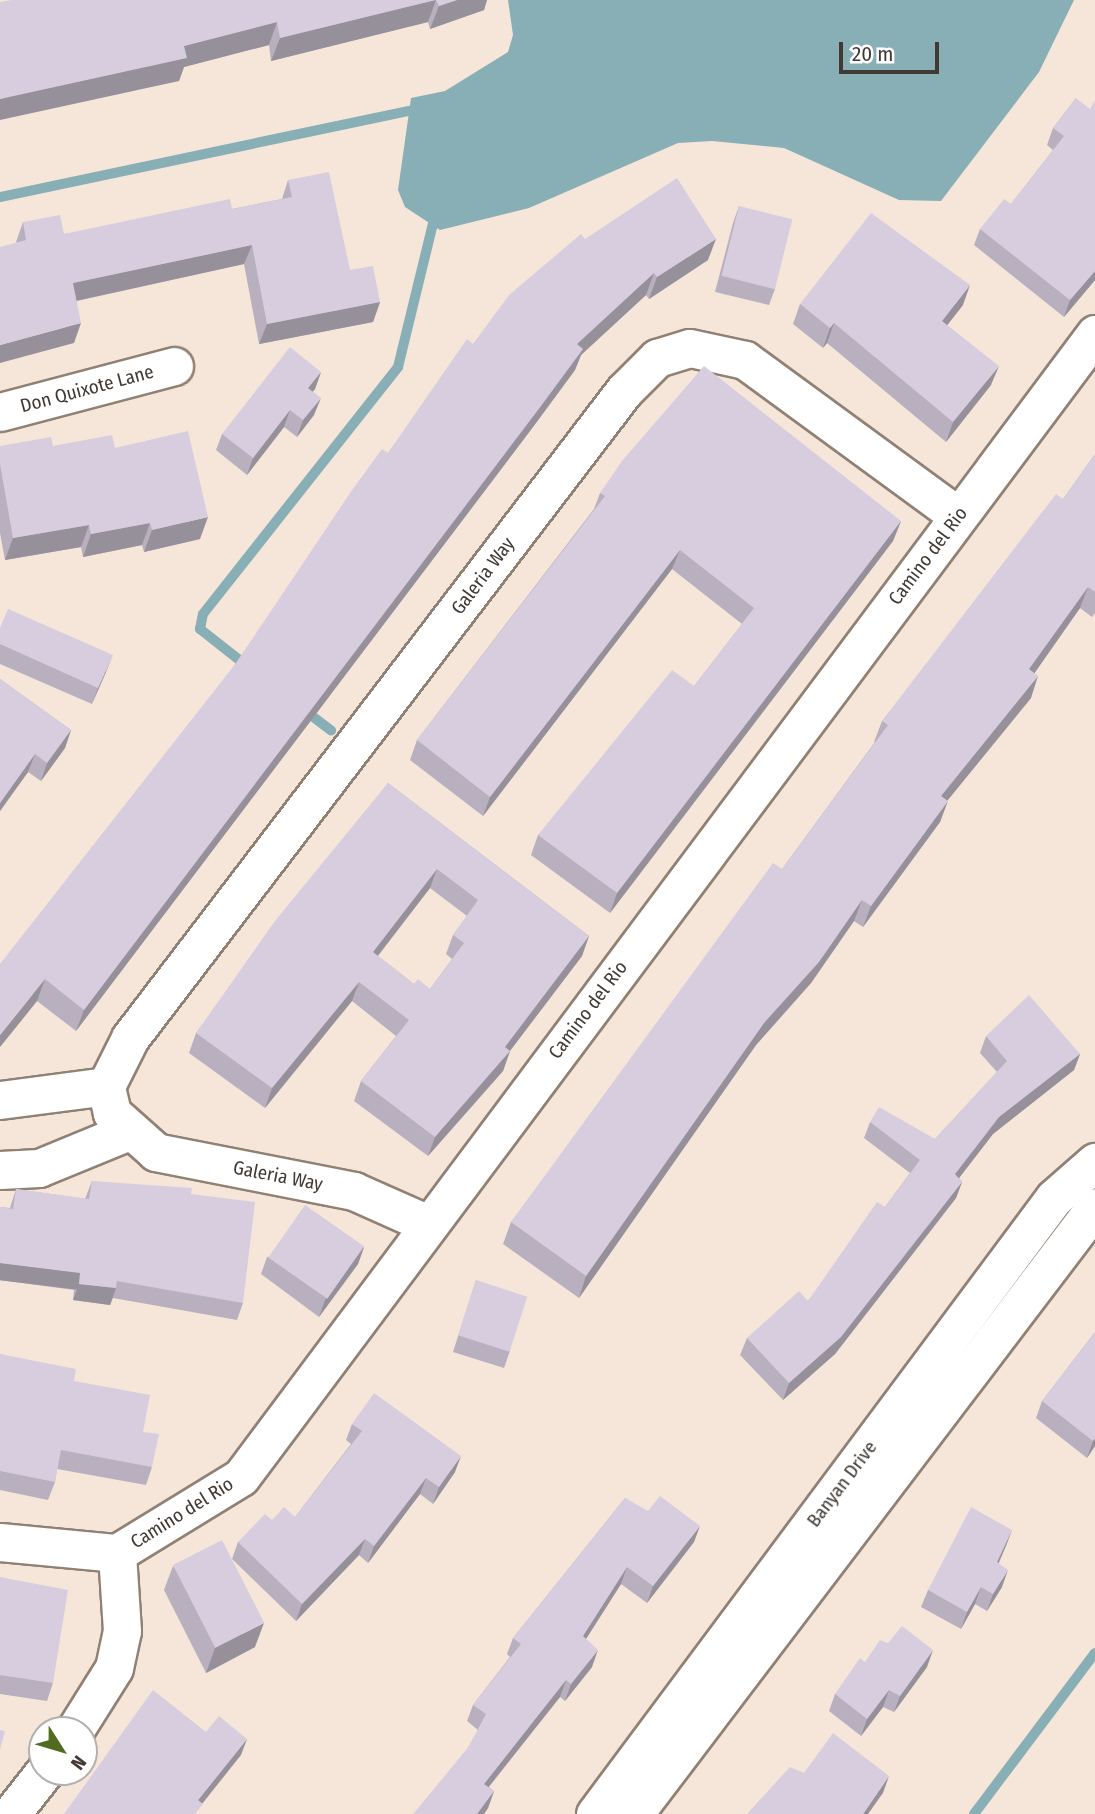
<!DOCTYPE html>
<style>
body{margin:0}
#map{position:relative;width:1095px;height:1814px;overflow:hidden;background:#f6e6d9;font-family:"Fira Sans Condensed",sans-serif}
div>[style]{position:absolute}
[style*='--x']{left:calc(var(--x)*1px);top:calc(var(--y)*1px);width:calc(var(--w)*1px);rotate:calc(var(--a)*1deg)}
.water>*{inset:0;background:#88aeb6}
.stream>*{height:10px;margin:-5px;padding:0 5px;transform-origin:5px;border-radius:5px;background:#88aeb6}
.roads{filter:drop-shadow(2px 0 #908175) drop-shadow(-2px 0 #908175) drop-shadow(0 2px #908175) drop-shadow(0 -2px #908175)}
.street>*{height:37px;margin:-18.5px;padding:0 18.5px;transform-origin:18.5px;border-radius:18.5px;background:#fff}
.wall>*{inset:0;background:#b9b0bf}
.shaded-wall>*{inset:0;background:#96909b;transform-origin:0 0}
.building>*{inset:0;background:#d7cdde;transform-origin:0 0}
span{translate:-50% -50%;white-space:nowrap;text-align:center;line-height:1.15;-webkit-text-stroke:7px #fff;paint-order:stroke}
.street-label{font-size:19px;color:#403934}
.north{position:absolute;left:28px;top:1716px;width:70px;height:70px;box-sizing:border-box;background:#fff;border:2px solid #b3b0ae;border-radius:50%;rotate:127deg;font-size:19px;font-weight:700;line-height:28px;text-align:center;color:#403934}
.north::after{content:'';display:block;margin:auto;width:24px;height:32px;background:#516c20;clip-path:polygon(50% 0,100% 100%,50% 72%,0 100%)}
.scale{position:absolute;left:839px;top:42px;width:100px;height:32px;box-sizing:border-box;border:4px solid #403934;border-top:0;padding-left:9px;font-size:21px;line-height:24px;white-space:nowrap;color:#403934;-webkit-text-stroke:5px #fff;paint-order:stroke}
</style>
<div id="map">
<div class="water">
<div style="clip-path:polygon(508px 0,1074px 0,1039px 72px,941px 201px,899px 200px,784px 148px,712px 141px,678px 143px,529px 208px,440px 230px,405px 207px,398px 190px,411px 98px,445px 91px,508px 52px,513px 35px)"></div>
</div>
<div class="stream">
<div style="--x:0;--y:197;--w:418;--a:-11.9"></div>
<div style="--x:247;--y:666;--w:60;--a:-141.8"></div>
<div style="--x:200;--y:629;--w:15;--a:-79"></div>
<div style="--x:203;--y:614;--w:315;--a:-51.7"></div>
<div style="--x:398;--y:367;--w:148;--a:-76.3"></div>
<div style="--x:304;--y:710;--w:34;--a:37"></div>
<div style="--x:974;--y:1814;--w:201;--a:-53.1"></div>
</div>
<div class="roads">
<div class="street">
<div style="--x:0;--y:412;--w:180;--a:-14.8"></div>
<div style="--x:0;--y:1100;--w:107;--a:-7.5"></div>
<div style="--x:0;--y:1170;--w:39;--a:-3"></div>
<div style="--x:39;--y:1168;--w:97;--a:-22.3"></div>
<div style="--x:428;--y:1224;--w:81;--a:-156"></div>
<div style="--x:354;--y:1191;--w:202;--a:-168.9"></div>
<div style="--x:156;--y:1152;--w:59;--a:-138.4"></div>
<div style="--x:112;--y:1113;--w:28;--a:-103"></div>
<div style="--x:106;--y:1086;--w:54;--a:-63.4"></div>
<div style="--x:130;--y:1038;--w:814;--a:-52.64"></div>
<div style="--x:624;--y:391;--w:47;--a:-45"></div>
<div style="--x:657;--y:358;--w:34;--a:-17"></div>
<div style="--x:690;--y:348;--w:56;--a:12.3"></div>
<div style="--x:745;--y:360;--w:264;--a:36.2"></div>
<div style="--x:0;--y:1542;--w:118;--a:5.4"></div>
<div style="--x:117;--y:1553;--w:145;--a:-31.5"></div>
<div style="--x:241;--y:1477;--w:1427;--a:-53.23"></div>
<div style="--x:75;--y:1730;--w:73;--a:-57.8"></div>
<div style="--x:114;--y:1668;--w:38;--a:-78"></div>
<div style="--x:122;--y:1631;--w:78;--a:-93.7"></div>
<div style="--x:11;--y:1814;--w:53;--a:-51.8"></div>
<div style="--x:595;--y:1814;--w:768;--a:-53.31"></div>
<div style="--x:1054;--y:1198;--w:55;--a:-41.3"></div>
<div style="--x:634;--y:1814;--w:762;--a:-52.78"></div>
</div>
</div>
<div class="wall">
<div style="clip-path:polygon(487px 0,484px 10px,430px 29px,428px 22px,271px 61px,269px 45px,184px 67px,179px 81px,0 2px)"></div>
<div style="clip-path:polygon(1076px 98px,1095px 280px,1064px 317px,974px 245px,980px 229px,1011px 204px,1053px 150px,1047px 145px,1053px 128px)"></div>
<div style="clip-path:polygon(288px 180px,350px 270px,380px 302px,373px 322px,259px 344px,244px 264px,77px 301px,74px 343px,16px 242px,23px 222px,64px 234px,232px 209px,282px 199px)"></div>
<div style="clip-path:polygon(739px 206px,775px 289px,769px 305px,715px 292px,733px 223px)"></div>
<div style="clip-path:polygon(585px 239px,708px 260px,649px 299px,646px 295px,581px 355px,575px 370px,533px 427px,76px 1031px,37px 1001px,0 1047px,236px 663px,388px 453px,473px 344px)"></div>
<div style="clip-path:polygon(800px 304px,963px 305px,947px 325px,991px 385px,946px 442px,827px 343px,823px 348px,793px 324px)"></div>
<div style="clip-path:polygon(321px 372px,315px 389px,312px 392px,314px 415px,297px 437px,284px 427px,247px 475px,216px 450px,222px 434px)"></div>
<div style="clip-path:polygon(0 446px,115px 448px,200px 539px,144px 552px,142px 545px,83px 557px,81px 547px,5px 560px,0 533px)"></div>
<div style="clip-path:polygon(1095px 454px,1095px 613px,1092px 617px,1080px 608px,1034px 673px,1031px 698px,947px 801px,940px 822px,863px 927px,854px 921px,811px 983px,756px 1045px,579px 1298px,503px 1244px,511px 1222px,782px 869px,875px 742px,874px 742px,882px 721px,1063px 499px)"></div>
<div style="clip-path:polygon(600px 493px,901px 521px,893px 541px,610px 913px,531px 855px,538px 835px,694px 686px,742px 624px,672px 569px,483px 816px,410px 760px,417px 740px,594px 509px)"></div>
<div style="clip-path:polygon(0 628px,106px 672px,92px 704px,0 664px)"></div>
<div style="clip-path:polygon(0 679px,71px 730px,65px 748px,41px 781px,28px 772px,0 811px)"></div>
<div style="clip-path:polygon(evenodd,388px 783px,589px 936px,582px 956px,510px 1051px,503px 1071px,428px 1156px,354px 1101px,361px 1081px,396px 1036px,352px 1001px,265px 1108px,189px 1053px,196px 1033px,388px 783px,430px 888px,467px 916px,453px 935px,446px 954px,452px 959px,430px 989px,414px 984px,378px 956px,430px 888px)"></div>
<div style="clip-path:polygon(986px 1036px,1080px 1054px,1074px 1070px,993px 1134px,959px 1178px,962px 1182px,956px 1198px,835px 1354px,783px 1400px,740px 1355px,747px 1338px,808px 1301px,885px 1207px,910px 1173px,864px 1138px,870px 1122px,935px 1139px,997px 1072px,980px 1053px)"></div>
<div style="clip-path:polygon(92px 1181px,191px 1194px,243px 1303px,237px 1320px,113px 1298px,110px 1305px,73px 1300px,74px 1290px,0 1280px,0 1207px,10px 1208px,16px 1189px,85px 1199px)"></div>
<div style="clip-path:polygon(364px 1247px,358px 1264px,319px 1317px,261px 1274px,267px 1257px)"></div>
<div style="clip-path:polygon(476px 1280px,510px 1351px,504px 1368px,453px 1352px)"></div>
<div style="clip-path:polygon(1095px 1332px,1095px 1446px,1087px 1458px,1036px 1418px,1042px 1401px)"></div>
<div style="clip-path:polygon(0 1354px,74px 1381px,143px 1432px,152px 1467px,146px 1485px,57px 1469px,55px 1482px,48px 1500px,0 1490px)"></div>
<div style="clip-path:polygon(352px 1424px,455px 1472px,433px 1504px,420px 1494px,368px 1563px,359px 1555px,296px 1621px,232px 1559px,238px 1542px,272px 1520px,295px 1517px,351px 1444px,346px 1440px)"></div>
<div style="clip-path:polygon(625px 1498px,694px 1542px,647px 1603px,621px 1584px,586px 1639px,592px 1667px,565px 1701px,560px 1697px,489px 1787px,494px 1791px,488px 1808px,484px 1814px,414px 1814px,468px 1748px,478px 1730px,467px 1721px,473px 1705px,510px 1657px,507px 1654px,513px 1638px)"></div>
<div style="clip-path:polygon(1012px 1530px,999px 1563px,1002px 1587px,987px 1611px,975px 1604px,961px 1629px,921px 1607px,928px 1590px)"></div>
<div style="clip-path:polygon(173px 1566px,255px 1647px,206px 1673px,164px 1590px)"></div>
<div style="clip-path:polygon(0 1577px,53px 1683px,47px 1701px,0 1694px)"></div>
<div style="clip-path:polygon(865px 1662px,927px 1667px,894px 1712px,883px 1707px,861px 1736px,829px 1711px,835px 1694px)"></div>
</div>
<div class="shaded-wall">
<div style="clip-path:polygon(436px 0,428px 22px,271px 61px,280px 38px)"></div>
<div style="clip-path:polygon(457px 0,487px 0,484px 10px,430px 29px,439px 6px)"></div>
<div style="clip-path:polygon(277px 22px,269px 45px,184px 67px,179px 81px,0 120px,0 99px,184px 46px)"></div>
<div style="clip-path:polygon(716px 239px,708px 260px,649px 299px,657px 277px)"></div>
<div style="clip-path:polygon(252px 245px,244px 264px,66px 303px,73px 283px)"></div>
<div style="clip-path:polygon(1095px 271px,1095px 280px,1064px 317px,1070px 300px)"></div>
<div style="clip-path:polygon(654px 273px,646px 295px,581px 355px,575px 370px,533px 427px,76px 1031px,84px 1010px,577px 344px)"></div>
<div style="clip-path:polygon(970px 285px,963px 305px,935px 341px,942px 321px)"></div>
<div style="clip-path:polygon(380px 302px,373px 322px,259px 344px,267px 324px)"></div>
<div style="clip-path:polygon(81px 323px,74px 343px,0 363px,0 345px)"></div>
<div style="clip-path:polygon(834px 323px,827px 343px,823px 348px,830px 328px)"></div>
<div style="clip-path:polygon(999px 366px,991px 385px,946px 442px,953px 422px)"></div>
<div style="clip-path:polygon(321px 372px,315px 389px,302px 405px,308px 388px)"></div>
<div style="clip-path:polygon(321px 398px,314px 415px,297px 437px,303px 420px)"></div>
<div style="clip-path:polygon(290px 410px,284px 427px,247px 475px,253px 458px)"></div>
<div style="clip-path:polygon(208px 517px,200px 539px,144px 552px,152px 530px)"></div>
<div style="clip-path:polygon(901px 521px,893px 541px,610px 913px,617px 893px)"></div>
<div style="clip-path:polygon(150px 523px,142px 545px,83px 557px,91px 534px)"></div>
<div style="clip-path:polygon(89px 525px,81px 547px,5px 560px,13px 538px)"></div>
<div style="clip-path:polygon(680px 550px,672px 569px,483px 816px,490px 797px)"></div>
<div style="clip-path:polygon(1088px 587px,1080px 608px,1022px 691px,1029px 669px)"></div>
<div style="clip-path:polygon(113px 655px,106px 672px,92px 704px,98px 688px)"></div>
<div style="clip-path:polygon(1038px 676px,1031px 698px,934px 817px,941px 796px)"></div>
<div style="clip-path:polygon(71px 730px,65px 748px,41px 781px,47px 763px)"></div>
<div style="clip-path:polygon(35px 754px,28px 772px,0 811px,0 803px)"></div>
<div style="clip-path:polygon(948px 801px,940px 822px,863px 927px,871px 906px)"></div>
<div style="clip-path:polygon(437px 869px,430px 888px,366px 971px,373px 952px)"></div>
<div style="clip-path:polygon(862px 900px,854px 921px,811px 983px,756px 1045px,579px 1298px,586px 1276px,764px 1023px)"></div>
<div style="clip-path:polygon(589px 936px,582px 956px,503px 1060px,510px 1051px,503px 1071px,428px 1156px,435px 1137px)"></div>
<div style="clip-path:polygon(45px 979px,37px 1001px,0 1047px,0 1035px)"></div>
<div style="clip-path:polygon(359px 982px,352px 1001px,265px 1108px,272px 1088px)"></div>
<div style="clip-path:polygon(1080px 1054px,1074px 1070px,993px 1134px,949px 1191px,955px 1174px,999px 1117px)"></div>
<div style="clip-path:polygon(962px 1182px,956px 1198px,835px 1354px,783px 1400px,789px 1383px)"></div>
<div style="clip-path:polygon(364px 1247px,358px 1264px,319px 1317px,325px 1300px)"></div>
<div style="left:0;top:1263px;width:81px;height:17px;rotate:7deg"></div>
<div style="clip-path:polygon(79px 1284px,116px 1288px,110px 1305px,73px 1300px)"></div>
<div style="clip-path:polygon(1095px 1438px,1095px 1446px,1087px 1458px,1093px 1441px)"></div>
<div style="clip-path:polygon(461px 1456px,455px 1472px,433px 1504px,439px 1487px)"></div>
<div style="clip-path:polygon(426px 1478px,420px 1494px,368px 1563px,374px 1546px)"></div>
<div style="clip-path:polygon(700px 1526px,694px 1542px,647px 1603px,653px 1586px)"></div>
<div style="clip-path:polygon(1012px 1530px,1006px 1546px,991px 1579px,997px 1562px)"></div>
<div style="clip-path:polygon(365px 1539px,359px 1555px,296px 1621px,302px 1604px)"></div>
<div style="clip-path:polygon(627px 1567px,621px 1584px,577px 1653px,583px 1636px)"></div>
<div style="clip-path:polygon(1008px 1570px,1002px 1587px,987px 1611px,993px 1594px)"></div>
<div style="clip-path:polygon(981px 1587px,975px 1604px,961px 1629px,967px 1612px)"></div>
<div style="clip-path:polygon(264px 1623px,255px 1647px,206px 1673px,215px 1648px)"></div>
<div style="clip-path:polygon(598px 1650px,592px 1667px,565px 1701px,571px 1684px)"></div>
<div style="clip-path:polygon(933px 1650px,927px 1667px,894px 1712px,900px 1696px)"></div>
<div style="clip-path:polygon(566px 1680px,560px 1697px,478px 1800px,484px 1784px)"></div>
<div style="clip-path:polygon(889px 1690px,883px 1707px,861px 1736px,867px 1719px)"></div>
<div style="clip-path:polygon(247px 1739px,241px 1755px,194px 1814px,198px 1800px)"></div>
<div style="clip-path:polygon(889px 1776px,883px 1793px,868px 1814px,863px 1814px)"></div>
<div style="clip-path:polygon(494px 1791px,488px 1808px,484px 1814px,477px 1814px)"></div>
</div>
<div class="building">
<div style="clip-path:polygon(11px 0,435px 0,280px 38px,277px 22px,184px 46px,187px 58px,0 99px,0 2px)"></div>
<div style="clip-path:polygon(436px 0,457px 0,439px 6px)"></div>
<div style="clip-path:polygon(1076px 98px,1090px 109px,1095px 100px,1095px 271px,1070px 300px,980px 229px,1004px 199px,1011px 204px,1064px 136px,1053px 128px)"></div>
<div style="clip-path:polygon(329px 172px,350px 270px,373px 266px,380px 302px,267px 324px,252px 245px,73px 283px,81px 323px,0 345px,0 247px,26px 240px,23px 222px,60px 215px,64px 234px,230px 199px,232px 209px,292px 197px,288px 180px)"></div>
<div style="clip-path:polygon(677px 178px,716px 239px,657px 277px,654px 273px,577px 344px,583px 349px,541px 406px,84px 1010px,45px 979px,0 1035px,0 964px,236px 663px,350px 493px,382px 449px,388px 453px,467px 339px,473px 344px,509px 295px,581px 234px,585px 239px)"></div>
<div style="left:739px;top:206px;width:55px;height:72px;rotate:14deg"></div>
<div style="clip-path:polygon(871px 213px,970px 285px,942px 321px,999px 366px,953px 422px,834px 323px,830px 328px,800px 304px)"></div>
<div style="clip-path:polygon(290px 347px,321px 372px,308px 388px,321px 398px,303px 420px,290px 410px,253px 458px,222px 434px)"></div>
<div style="clip-path:polygon(704px 366px,901px 521px,617px 893px,538px 835px,672px 670px,694px 686px,754px 608px,680px 550px,490px 797px,417px 740px,605px 496px,600px 493px,622px 461px)"></div>
<div style="clip-path:polygon(188px 431px,208px 517px,152px 530px,150px 523px,91px 534px,89px 525px,13px 538px,0 464px,0 446px,51px 437px,53px 446px,112px 435px,115px 448px)"></div>
<div style="clip-path:polygon(1095px 454px,1095px 592px,1088px 587px,1029px 669px,1038px 676px,941px 796px,948px 801px,871px 906px,862px 900px,819px 962px,764px 1023px,586px 1276px,511px 1222px,773px 863px,782px 869px,888px 725px,882px 721px,1056px 494px,1063px 499px)"></div>
<div style="clip-path:polygon(8px 609px,113px 655px,98px 688px,0 644px,0 628px)"></div>
<div style="clip-path:polygon(0 679px,71px 730px,47px 763px,35px 754px,0 803px)"></div>
<div style="clip-path:polygon(evenodd,388px 783px,589px 936px,505px 1047px,510px 1051px,435px 1137px,361px 1081px,409px 1020px,359px 982px,272px 1088px,196px 1033px,275px 921px,388px 783px,437px 869px,478px 900px,453px 935px,464px 943px,430px 989px,418px 979px,414px 984px,373px 952px,437px 869px)"></div>
<div style="clip-path:polygon(1029px 995px,1080px 1054px,999px 1117px,955px 1174px,962px 1182px,841px 1337px,789px 1383px,747px 1338px,799px 1291px,808px 1301px,877px 1202px,885px 1207px,920px 1160px,870px 1122px,879px 1107px,935px 1139px,1007px 1061px,986px 1036px)"></div>
<div style="clip-path:polygon(92px 1181px,192px 1188px,191px 1194px,255px 1202px,243px 1303px,117px 1281px,116px 1288px,79px 1284px,80px 1273px,0 1263px,0 1207px,13px 1209px,16px 1189px,89px 1199px)"></div>
<div style="left:305px;top:1205px;width:72px;height:64px;rotate:35deg"></div>
<div style="left:476px;top:1280px;width:54px;height:58px;rotate:18deg"></div>
<div style="clip-path:polygon(1095px 1332px,1095px 1438px,1093px 1441px,1042px 1401px)"></div>
<div style="clip-path:polygon(0 1354px,76px 1369px,74px 1381px,150px 1395px,143px 1432px,159px 1434px,152px 1467px,61px 1450px,55px 1482px,0 1471px)"></div>
<div style="clip-path:polygon(374px 1393px,461px 1456px,439px 1487px,426px 1478px,374px 1546px,365px 1539px,302px 1604px,238px 1542px,265px 1514px,272px 1520px,284px 1507px,295px 1517px,362px 1431px,352px 1424px)"></div>
<div style="clip-path:polygon(660px 1496px,700px 1526px,653px 1586px,627px 1567px,583px 1636px,598px 1650px,571px 1684px,566px 1680px,484px 1784px,494px 1791px,477px 1814px,415px 1814px,414px 1813px,468px 1748px,486px 1714px,473px 1705px,521px 1644px,513px 1638px,625px 1498px,648px 1511px)"></div>
<div style="clip-path:polygon(971px 1507px,1012px 1530px,997px 1562px,1008px 1570px,993px 1594px,981px 1587px,967px 1612px,928px 1590px)"></div>
<div style="left:222px;top:1540px;width:93px;height:55px;rotate:63deg"></div>
<div style="clip-path:polygon(0 1577px,68px 1590px,53px 1683px,0 1675px)"></div>
<div style="clip-path:polygon(902px 1626px,933px 1650px,900px 1696px,889px 1690px,867px 1719px,835px 1694px,860px 1658px,865px 1662px,880px 1640px,888px 1643px)"></div>
<div style="clip-path:polygon(153px 1690px,206px 1732px,219px 1716px,247px 1739px,198px 1800px,203px 1804px,195px 1814px,64px 1814px)"></div>
<div style="clip-path:polygon(0 1730px,5px 1731px,0 1750px)"></div>
<div style="clip-path:polygon(833px 1733px,889px 1776px,863px 1814px,747px 1814px,790px 1767px,804px 1773px)"></div>
</div>
<div class="street-label">
<span style="left:87px;top:389px;rotate:-15deg">Don Quixote Lane</span>
<span style="left:928px;top:556px;rotate:-53deg">Camino del Rio</span>
<span style="left:483px;top:576px;rotate:-53deg">Galeria Way</span>
<span style="left:588px;top:1010px;rotate:-53deg">Camino del Rio</span>
<span style="left:278px;top:1176px;rotate:11deg">Galeria Way</span>
<span style="left:842px;top:1484px;rotate:-53deg">Banyan Drive</span>
<span style="left:182px;top:1513px;rotate:-32deg">Camino del Rio</span>
</div>
<div class="north">N</div>
<div class="scale">20 m</div>
</div>
